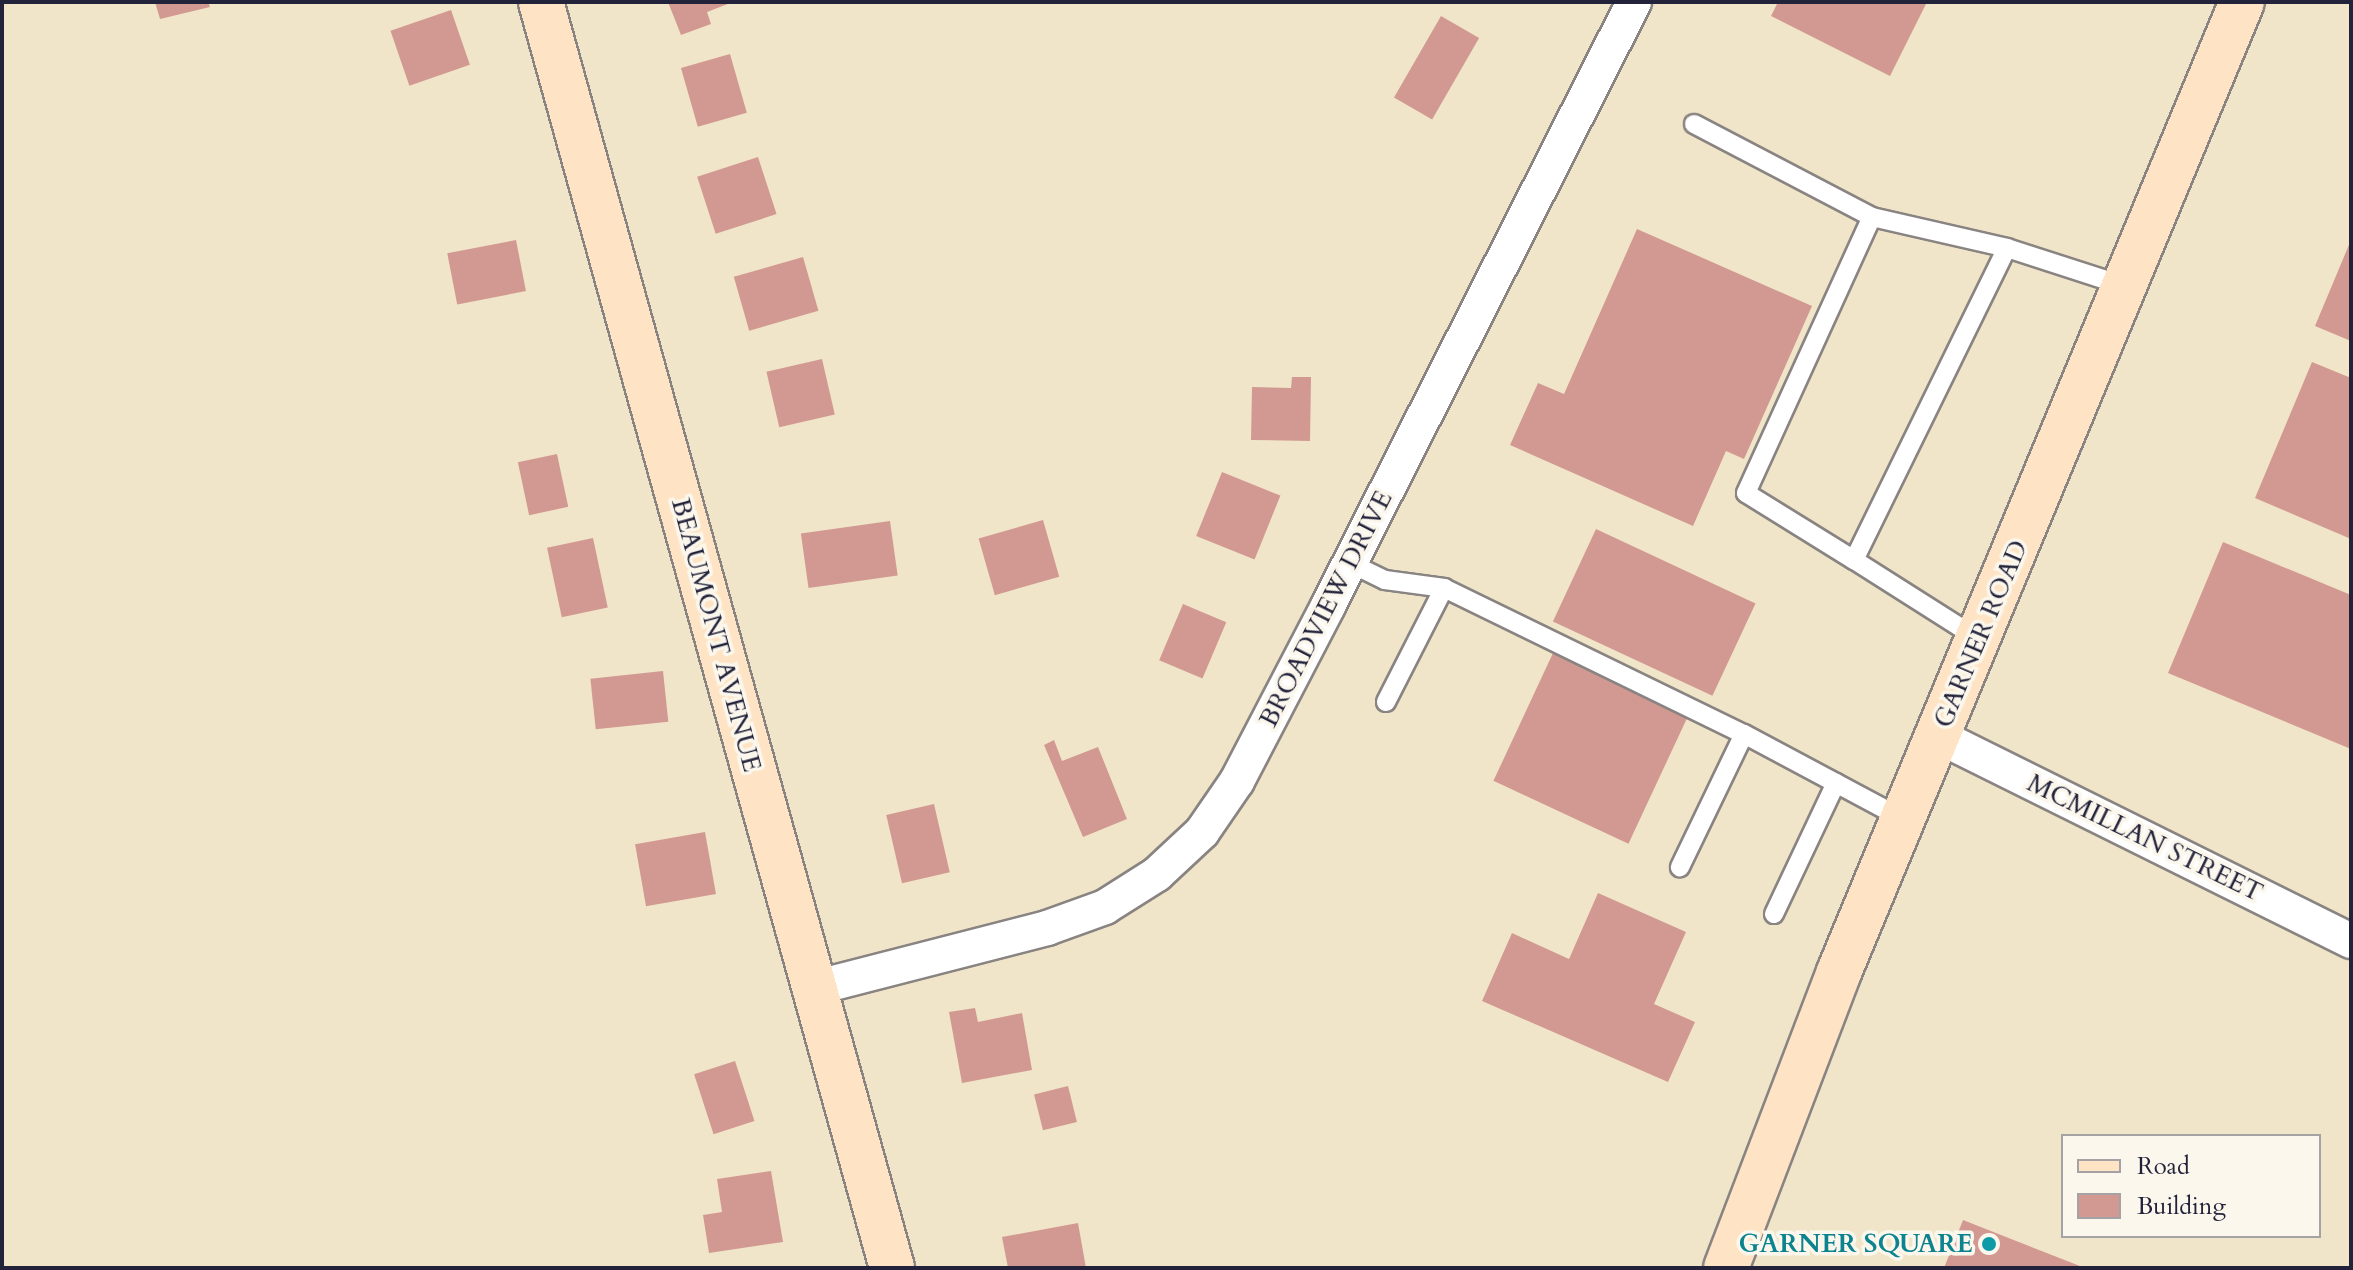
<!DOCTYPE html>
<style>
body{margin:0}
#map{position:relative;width:2353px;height:1270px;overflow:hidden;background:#f0e5c8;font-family:Cardo,serif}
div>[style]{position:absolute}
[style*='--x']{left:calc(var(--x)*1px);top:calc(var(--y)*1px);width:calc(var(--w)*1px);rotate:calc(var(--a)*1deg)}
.building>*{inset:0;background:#d29993;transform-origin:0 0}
.roads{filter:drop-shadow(2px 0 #898482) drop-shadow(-2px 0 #898482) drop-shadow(0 2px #898482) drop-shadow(0 -2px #898482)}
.lane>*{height:18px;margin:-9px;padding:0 9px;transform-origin:9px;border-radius:9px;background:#fff}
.street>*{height:34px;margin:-17px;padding:0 17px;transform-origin:17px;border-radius:17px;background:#fff}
.secondary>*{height:44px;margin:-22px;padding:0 22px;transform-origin:22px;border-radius:22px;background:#fee4c5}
.dots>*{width:22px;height:22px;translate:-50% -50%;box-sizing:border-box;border:4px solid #fbf7ec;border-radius:50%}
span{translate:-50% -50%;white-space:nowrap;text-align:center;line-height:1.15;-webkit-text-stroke:7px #fbf7ec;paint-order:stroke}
.street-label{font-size:26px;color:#22223b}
.culture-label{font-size:26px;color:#0d838f;font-weight:700}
.right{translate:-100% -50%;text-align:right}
.frame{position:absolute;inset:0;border:4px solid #22223b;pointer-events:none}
.legend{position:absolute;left:2061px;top:1134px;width:260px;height:104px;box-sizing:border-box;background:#fbf7ec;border:2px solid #a4a2a5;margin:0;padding:10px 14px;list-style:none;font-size:24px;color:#22223b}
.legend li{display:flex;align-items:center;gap:16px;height:40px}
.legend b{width:40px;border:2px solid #a4a2a5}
</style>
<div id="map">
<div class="building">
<div style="clip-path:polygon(155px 2px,208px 2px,210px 7px,160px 19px)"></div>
<div style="clip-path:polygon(668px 2px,733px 2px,707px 12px,711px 24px,681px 35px)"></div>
<div style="clip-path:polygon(1778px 2px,1927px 2px,1890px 76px,1771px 16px)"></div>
<div style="left:451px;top:10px;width:58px;height:64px;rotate:71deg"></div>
<div style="left:1441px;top:16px;width:44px;height:94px;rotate:30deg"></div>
<div style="left:730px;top:54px;width:61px;height:51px;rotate:74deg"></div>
<div style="left:758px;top:157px;width:60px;height:64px;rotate:72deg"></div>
<div style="clip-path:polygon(1637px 229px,1812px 306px,1744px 459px,1726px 451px,1693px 526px,1510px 445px,1538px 383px,1564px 394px)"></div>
<div style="left:516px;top:240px;width:52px;height:70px;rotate:79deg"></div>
<div style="clip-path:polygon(2351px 240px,2351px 341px,2315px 326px)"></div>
<div style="left:803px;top:257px;width:56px;height:72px;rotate:74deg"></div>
<div style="left:822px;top:359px;width:57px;height:57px;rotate:77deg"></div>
<div style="clip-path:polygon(2312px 362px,2351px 378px,2351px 539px,2255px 498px)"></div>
<div style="clip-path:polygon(1292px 377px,1311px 377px,1310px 441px,1251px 440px,1252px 387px,1291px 388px)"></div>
<div style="left:557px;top:454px;width:54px;height:40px;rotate:78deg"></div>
<div style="left:1222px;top:472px;width:63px;height:69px;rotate:22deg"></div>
<div style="left:1043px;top:520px;width:59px;height:67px;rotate:74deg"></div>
<div style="left:890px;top:521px;width:55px;height:90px;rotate:82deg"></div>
<div style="left:1596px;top:529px;width:176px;height:102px;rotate:25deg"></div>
<div style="left:593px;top:538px;width:71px;height:47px;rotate:78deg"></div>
<div style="clip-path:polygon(2223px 542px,2351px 595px,2351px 749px,2168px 673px)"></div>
<div style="left:1183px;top:604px;width:47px;height:61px;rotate:23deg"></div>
<div style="left:1553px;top:653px;width:149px;height:141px;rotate:25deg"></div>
<div style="left:663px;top:671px;width:51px;height:73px;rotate:84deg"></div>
<div style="clip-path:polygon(1054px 740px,1062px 761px,1098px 747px,1127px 819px,1083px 837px,1044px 745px)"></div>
<div style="left:934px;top:804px;width:70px;height:49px;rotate:77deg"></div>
<div style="left:705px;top:832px;width:63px;height:71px;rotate:80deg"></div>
<div style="clip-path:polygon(1598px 893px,1686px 932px,1654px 1004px,1695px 1022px,1668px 1082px,1482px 1001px,1512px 933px,1569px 959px)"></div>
<div style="clip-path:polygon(975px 1008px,978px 1022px,1022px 1013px,1032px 1070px,962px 1083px,949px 1012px)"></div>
<div style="left:735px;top:1061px;width:63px;height:43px;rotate:72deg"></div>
<div style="left:1068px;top:1086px;width:37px;height:35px;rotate:76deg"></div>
<div style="clip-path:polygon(771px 1171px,783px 1242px,709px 1253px,703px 1215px,722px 1212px,717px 1179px)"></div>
<div style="clip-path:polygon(1963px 1220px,2085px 1268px,1944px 1268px)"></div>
<div style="clip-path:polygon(1078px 1223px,1086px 1268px,1008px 1268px,1002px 1237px)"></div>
</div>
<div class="roads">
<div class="lane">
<div style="--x:1694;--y:124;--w:201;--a:27.6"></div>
<div style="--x:1854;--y:560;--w:127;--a:-148.2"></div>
<div style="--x:1746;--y:493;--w:303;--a:-65.5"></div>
<div style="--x:1872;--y:217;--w:139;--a:12.9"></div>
<div style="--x:1350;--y:563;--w:39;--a:26"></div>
<div style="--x:1385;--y:580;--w:60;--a:7.7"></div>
<div style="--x:1444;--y:588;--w:128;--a:117"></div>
<div style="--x:1444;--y:588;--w:334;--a:26"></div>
<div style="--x:1744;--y:734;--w:148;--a:115.7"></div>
<div style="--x:1977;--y:638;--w:146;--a:-147.6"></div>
<div style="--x:1854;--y:560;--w:347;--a:-63.9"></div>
<div style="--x:2007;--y:248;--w:124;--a:17.9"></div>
<div style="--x:1744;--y:734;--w:180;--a:28.1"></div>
<div style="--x:1774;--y:914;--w:145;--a:-64.7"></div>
</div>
<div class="street">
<div style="--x:1938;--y:736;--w:461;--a:26.4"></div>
<div style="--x:814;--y:988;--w:241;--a:-14.4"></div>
<div style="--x:1047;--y:928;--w:62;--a:-19.9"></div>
<div style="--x:1105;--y:907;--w:62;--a:-32.4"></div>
<div style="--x:1157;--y:874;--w:62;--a:-43"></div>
<div style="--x:1202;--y:832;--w:62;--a:-55.5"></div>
<div style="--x:1237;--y:781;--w:197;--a:-62.5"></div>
<div style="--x:1328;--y:606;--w:677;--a:-63.13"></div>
</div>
<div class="secondary">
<div style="--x:541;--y:2;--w:1314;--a:74.5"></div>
<div style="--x:1726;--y:1268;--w:317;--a:-69.1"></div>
<div style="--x:1839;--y:972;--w:1050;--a:-67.44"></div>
</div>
</div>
<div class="dots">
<div style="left:1989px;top:1244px;background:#0f9aa8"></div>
</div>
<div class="street-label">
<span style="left:1326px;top:609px;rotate:-63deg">BROADVIEW DRIVE</span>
<span style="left:1981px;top:634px;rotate:-67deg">GARNER ROAD</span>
<span style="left:716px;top:635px;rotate:75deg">BEAUMONT AVENUE</span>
<span style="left:2145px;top:838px;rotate:26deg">MCMILLAN STREET</span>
</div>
<div class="culture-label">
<span class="right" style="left:1973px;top:1244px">GARNER SQUARE</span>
</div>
<div class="frame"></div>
<ul class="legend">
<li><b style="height:10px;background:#fee4c5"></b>Road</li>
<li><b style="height:22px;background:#d29993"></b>Building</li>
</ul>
</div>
